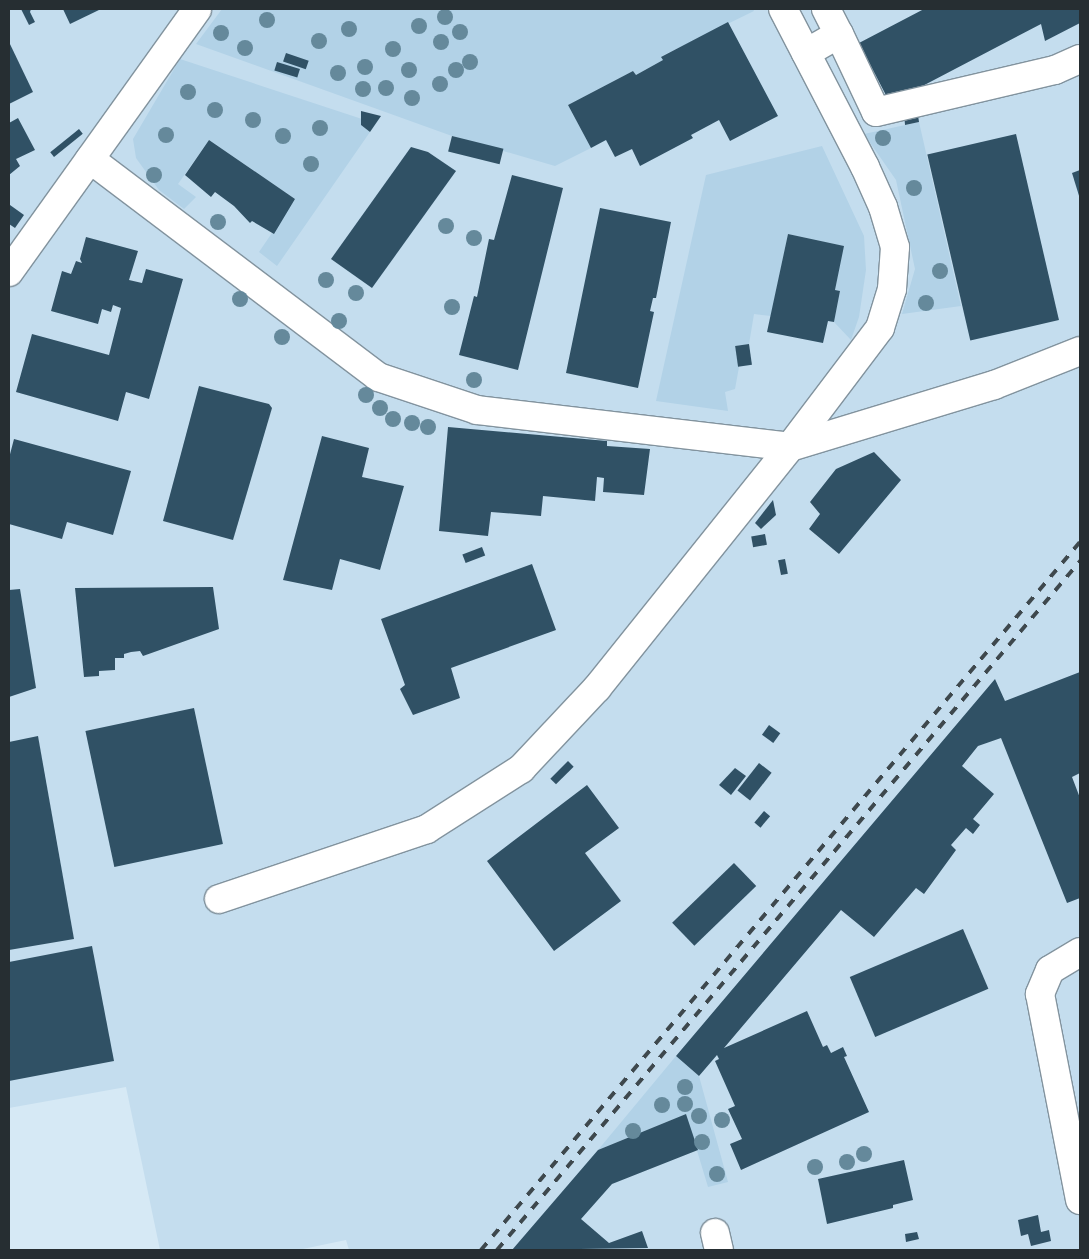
<!DOCTYPE html>
<style>
body{margin:0}
#map{position:relative;width:1089px;height:1259px;overflow:hidden;background:#d6e9f5;font-family:Poppins,sans-serif}
div>[style]{position:absolute}
[style*='--x']{left:calc(var(--x)*1px);top:calc(var(--y)*1px);width:calc(var(--w)*1px);rotate:calc(var(--a)*1deg)}
.built>*{inset:0;background:#c4ddee}
.green>*{inset:0;background:#b2d2e7}
.building>*{inset:0;background:#305165;transform-origin:0 0}
.roads{filter:drop-shadow(1px 0 #82939e) drop-shadow(-1px 0 #82939e) drop-shadow(0 1px #82939e) drop-shadow(0 -1px #82939e)}
.minor>*{height:28px;margin:-14px;padding:0 14px;transform-origin:14px;border-radius:14px;background:#fff}
.rail>*{height:4px;margin-top:-2px;transform-origin:0;background:repeating-linear-gradient(90deg,#3e484d 0 9px,transparent 0 18px)}
.trees>*{width:16px;height:16px;margin:-8px;border-radius:50%;background:#65899b}
span{translate:-50% -50%;white-space:nowrap;text-align:center;line-height:1.15;-webkit-text-stroke:5px #eaf5fc;paint-order:stroke}
.frame{position:absolute;inset:0;border:10px solid #262e32;pointer-events:none}
</style>
<div id="map">
<div class="built">
<div style="clip-path:polygon(9px 9px,1080px 9px,1080px 1250px,349px 1250px,346px 1240px,298px 1250px,160px 1250px,126px 1087px,9px 1108px)"></div>
</div>
<div class="green">
<div style="clip-path:polygon(222px 9px,753px 9px,754px 11px,662px 56px,663px 60px,636px 75px,633px 71px,568px 105px,591px 148px,555px 166px,452px 136px,196px 44px)"></div>
<div style="clip-path:polygon(180px 59px,362px 119px,361px 125px,370px 132px,277px 266px,259px 252px,295px 199px,209px 140px,178px 184px,196px 197px,184px 209px,159px 190px,136px 158px,133px 139px)"></div>
<div style="clip-path:polygon(919px 122px,961px 306px,902px 314px,915px 269px,896px 180px,864px 134px)"></div>
<div style="clip-path:polygon(822px 146px,864px 236px,866px 270px,859px 317px,851px 340px,834px 322px,840px 291px,835px 290px,843px 246px,788px 234px,771px 316px,754px 314px,749px 344px,736px 346px,739px 367px,735px 389px,725px 392px,728px 411px,656px 401px,706px 175px)"></div>
<div style="clip-path:polygon(676px 1056px,699px 1076px,728px 1182px,708px 1187px,686px 1114px,598px 1150px)"></div>
</div>
<div class="building">
<div style="clip-path:polygon(21px 9px,31px 9px,30px 12px,35px 22px,29px 25px)"></div>
<div style="clip-path:polygon(63px 9px,101px 9px,70px 24px)"></div>
<div style="clip-path:polygon(924px 9px,1080px 9px,1080px 23px,1045px 41px,1041px 24px,890px 103px,859px 43px)"></div>
<div style="clip-path:polygon(728px 22px,778px 116px,730px 141px,719px 120px,691px 135px,693px 138px,640px 166px,632px 149px,615px 157px,606px 140px,591px 148px,568px 105px,633px 71px,636px 75px,663px 60px,661px 57px)"></div>
<div style="clip-path:polygon(9px 42px,33px 92px,9px 104px)"></div>
<div style="left:286px;top:53px;width:24px;height:9px;rotate:19deg"></div>
<div style="left:277px;top:62px;width:24px;height:9px;rotate:17deg"></div>
<div style="clip-path:polygon(917px 109px,919px 122px,905px 125px,904px 112px)"></div>
<div style="clip-path:polygon(361px 111px,381px 116px,370px 132px,361px 125px)"></div>
<div style="clip-path:polygon(18px 118px,35px 150px,16px 159px,20px 166px,9px 175px,9px 123px)"></div>
<div style="left:79px;top:129px;width:6px;height:37px;rotate:51deg"></div>
<div style="left:1016px;top:134px;width:191px;height:91px;rotate:77deg"></div>
<div style="left:452px;top:136px;width:53px;height:16px;rotate:14deg"></div>
<div style="clip-path:polygon(209px 140px,295px 199px,274px 234px,252px 221px,250px 223px,234px 206px,215px 192px,211px 197px,185px 175px)"></div>
<div style="clip-path:polygon(411px 147px,428px 152px,456px 171px,372px 288px,331px 259px)"></div>
<div style="clip-path:polygon(1080px 170px,1080px 199px,1072px 173px)"></div>
<div style="clip-path:polygon(512px 175px,563px 188px,518px 370px,459px 355px,474px 296px,477px 297px,489px 239px,494px 240px)"></div>
<div style="clip-path:polygon(10px 205px,24px 215px,15px 228px,9px 224px)"></div>
<div style="clip-path:polygon(600px 208px,671px 222px,656px 298px,653px 298px,650px 311px,654px 312px,638px 388px,566px 373px)"></div>
<div style="clip-path:polygon(788px 234px,844px 246px,835px 290px,840px 291px,834px 322px,828px 321px,823px 343px,767px 332px)"></div>
<div style="clip-path:polygon(86px 237px,138px 251px,129px 280px,142px 283px,146px 269px,183px 279px,149px 399px,126px 392px,118px 421px,16px 392px,32px 334px,109px 355px,121px 308px,113px 305px,111px 312px,102px 309px,98px 324px,51px 311px,62px 271px,71px 274px,76px 261px,82px 263px,80px 259px)"></div>
<div style="left:749px;top:344px;width:21px;height:14px;rotate:82deg"></div>
<div style="clip-path:polygon(199px 386px,269px 404px,272px 408px,233px 540px,163px 521px)"></div>
<div style="clip-path:polygon(448px 427px,607px 441px,607px 446px,650px 449px,644px 495px,603px 492px,604px 478px,597px 477px,595px 501px,543px 496px,541px 516px,491px 512px,488px 536px,439px 531px)"></div>
<div style="clip-path:polygon(322px 436px,369px 448px,362px 477px,404px 486px,380px 570px,340px 559px,332px 590px,283px 580px)"></div>
<div style="clip-path:polygon(14px 439px,131px 471px,113px 535px,67px 522px,62px 539px,9px 524px,9px 458px)"></div>
<div style="clip-path:polygon(874px 452px,901px 480px,839px 554px,809px 529px,820px 514px,810px 502px,836px 469px)"></div>
<div style="clip-path:polygon(773px 500px,776px 515px,761px 529px,755px 523px)"></div>
<div style="left:765px;top:534px;width:11px;height:14px;rotate:80deg"></div>
<div style="left:482px;top:547px;width:9px;height:21px;rotate:69deg"></div>
<div style="left:785px;top:559px;width:15px;height:7px;rotate:79deg"></div>
<div style="clip-path:polygon(532px 564px,556px 630px,451px 668px,460px 698px,413px 715px,400px 689px,405px 685px,381px 619px)"></div>
<div style="clip-path:polygon(213px 587px,219px 629px,143px 656px,140px 651px,131px 652px,124px 654px,124px 658px,115px 658px,115px 670px,99px 671px,99px 676px,84px 677px,75px 588px)"></div>
<div style="clip-path:polygon(20px 589px,36px 688px,9px 697px,9px 590px)"></div>
<div style="clip-path:polygon(1080px 672px,1080px 773px,1072px 777px,1080px 798px,1080px 898px,1067px 903px,1001px 738px,978px 746px,962px 766px,994px 794px,973px 819px,980px 825px,973px 834px,966px 828px,951px 845px,956px 850px,924px 894px,916px 888px,874px 937px,841px 910px,724px 1048px,807px 1011px,823px 1047px,827px 1045px,831px 1053px,843px 1047px,847px 1056px,844px 1057px,869px 1112px,741px 1170px,730px 1144px,742px 1139px,728px 1109px,735px 1106px,715px 1061px,719px 1059px,717px 1055px,699px 1076px,676px 1056px,995px 679px,1005px 701px)"></div>
<div style="left:194px;top:708px;width:139px;height:111px;rotate:78deg"></div>
<div style="left:769px;top:725px;width:14px;height:12px;rotate:36deg"></div>
<div style="clip-path:polygon(38px 736px,74px 939px,9px 950px,9px 742px)"></div>
<div style="left:568px;top:761px;width:8px;height:25px;rotate:45deg"></div>
<div style="left:759px;top:763px;width:16px;height:35px;rotate:38deg"></div>
<div style="clip-path:polygon(735px 768px,746px 776px,731px 795px,719px 785px)"></div>
<div style="clip-path:polygon(587px 785px,619px 828px,585px 853px,621px 901px,554px 951px,487px 861px)"></div>
<div style="left:764px;top:811px;width:8px;height:15px;rotate:40deg"></div>
<div style="left:734px;top:863px;width:32px;height:86px;rotate:46deg"></div>
<div style="left:963px;top:929px;width:65px;height:123px;rotate:67deg"></div>
<div style="clip-path:polygon(92px 946px,114px 1061px,9px 1081px,9px 962px)"></div>
<div style="clip-path:polygon(686px 1114px,698px 1150px,612px 1184px,581px 1219px,609px 1243px,642px 1231px,648px 1248px,512px 1250px,598px 1150px)"></div>
<div style="clip-path:polygon(904px 1160px,913px 1200px,893px 1205px,893px 1208px,827px 1224px,818px 1179px)"></div>
<div style="clip-path:polygon(1038px 1215px,1041px 1232px,1049px 1230px,1051px 1241px,1031px 1246px,1028px 1234px,1021px 1236px,1018px 1220px)"></div>
<div style="clip-path:polygon(917px 1232px,919px 1239px,906px 1242px,905px 1234px)"></div>
</div>
<div class="roads">
<div class="minor">
<div style="--x:826;--y:9;--w:28;--a:63"></div>
<div style="--x:806;--y:53;--w:38;--a:-30"></div>
<div style="--x:839;--y:34;--w:86;--a:64.6"></div>
<div style="--x:876;--y:112;--w:184;--a:-13.2"></div>
<div style="--x:1055;--y:70;--w:27;--a:-24"></div>
<div style="--x:90;--y:159;--w:361;--a:37.1"></div>
<div style="--x:378;--y:377;--w:104;--a:18.4"></div>
<div style="--x:477;--y:410;--w:315;--a:6.7"></div>
<div style="--x:790;--y:447;--w:149;--a:-52.9"></div>
<div style="--x:880;--y:328;--w:41;--a:-72.9"></div>
<div style="--x:892;--y:289;--w:42;--a:-85.9"></div>
<div style="--x:895;--y:247;--w:42;--a:-106.7"></div>
<div style="--x:883;--y:207;--w:44;--a:-114.2"></div>
<div style="--x:865;--y:167;--w:178;--a:-117.4"></div>
<div style="--x:9;--y:272;--w:323;--a:-54.4"></div>
<div style="--x:219;--y:899;--w:219;--a:-18.6"></div>
<div style="--x:427;--y:829;--w:112;--a:-32.6"></div>
<div style="--x:521;--y:769;--w:111;--a:-46.8"></div>
<div style="--x:597;--y:688;--w:309;--a:-51.3"></div>
<div style="--x:790;--y:447;--w:213;--a:-16.9"></div>
<div style="--x:994;--y:385;--w:92;--a:-21.6"></div>
<div style="--x:1080;--y:952;--w:35;--a:149"></div>
<div style="--x:1050;--y:970;--w:26;--a:113"></div>
<div style="--x:1040;--y:994;--w:210;--a:79"></div>
<div style="--x:715;--y:1233;--w:17;--a:77"></div>
</div>
</div>
<div class="rail">
<div style="--x:481;--y:1250;--w:927;--a:-49.77"></div>
<div style="--x:497;--y:1250;--w:903;--a:-49.76"></div>
</div>
<div class="trees">
<div style="left:445px;top:17px"></div>
<div style="left:267px;top:20px"></div>
<div style="left:419px;top:26px"></div>
<div style="left:349px;top:29px"></div>
<div style="left:460px;top:32px"></div>
<div style="left:221px;top:33px"></div>
<div style="left:319px;top:41px"></div>
<div style="left:441px;top:42px"></div>
<div style="left:245px;top:48px"></div>
<div style="left:393px;top:49px"></div>
<div style="left:470px;top:62px"></div>
<div style="left:365px;top:67px"></div>
<div style="left:409px;top:70px"></div>
<div style="left:456px;top:70px"></div>
<div style="left:338px;top:73px"></div>
<div style="left:440px;top:84px"></div>
<div style="left:386px;top:88px"></div>
<div style="left:363px;top:89px"></div>
<div style="left:188px;top:92px"></div>
<div style="left:412px;top:98px"></div>
<div style="left:215px;top:110px"></div>
<div style="left:253px;top:120px"></div>
<div style="left:320px;top:128px"></div>
<div style="left:166px;top:135px"></div>
<div style="left:283px;top:136px"></div>
<div style="left:883px;top:138px"></div>
<div style="left:311px;top:164px"></div>
<div style="left:154px;top:175px"></div>
<div style="left:914px;top:188px"></div>
<div style="left:218px;top:222px"></div>
<div style="left:446px;top:226px"></div>
<div style="left:474px;top:238px"></div>
<div style="left:940px;top:271px"></div>
<div style="left:326px;top:280px"></div>
<div style="left:356px;top:293px"></div>
<div style="left:240px;top:299px"></div>
<div style="left:926px;top:303px"></div>
<div style="left:452px;top:307px"></div>
<div style="left:339px;top:321px"></div>
<div style="left:282px;top:337px"></div>
<div style="left:474px;top:380px"></div>
<div style="left:366px;top:395px"></div>
<div style="left:380px;top:408px"></div>
<div style="left:393px;top:419px"></div>
<div style="left:412px;top:423px"></div>
<div style="left:428px;top:427px"></div>
<div style="left:685px;top:1087px"></div>
<div style="left:685px;top:1104px"></div>
<div style="left:662px;top:1105px"></div>
<div style="left:699px;top:1116px"></div>
<div style="left:722px;top:1120px"></div>
<div style="left:633px;top:1131px"></div>
<div style="left:702px;top:1142px"></div>
<div style="left:864px;top:1154px"></div>
<div style="left:847px;top:1162px"></div>
<div style="left:815px;top:1167px"></div>
<div style="left:717px;top:1174px"></div>
</div>
<div class="frame"></div>
</div>
